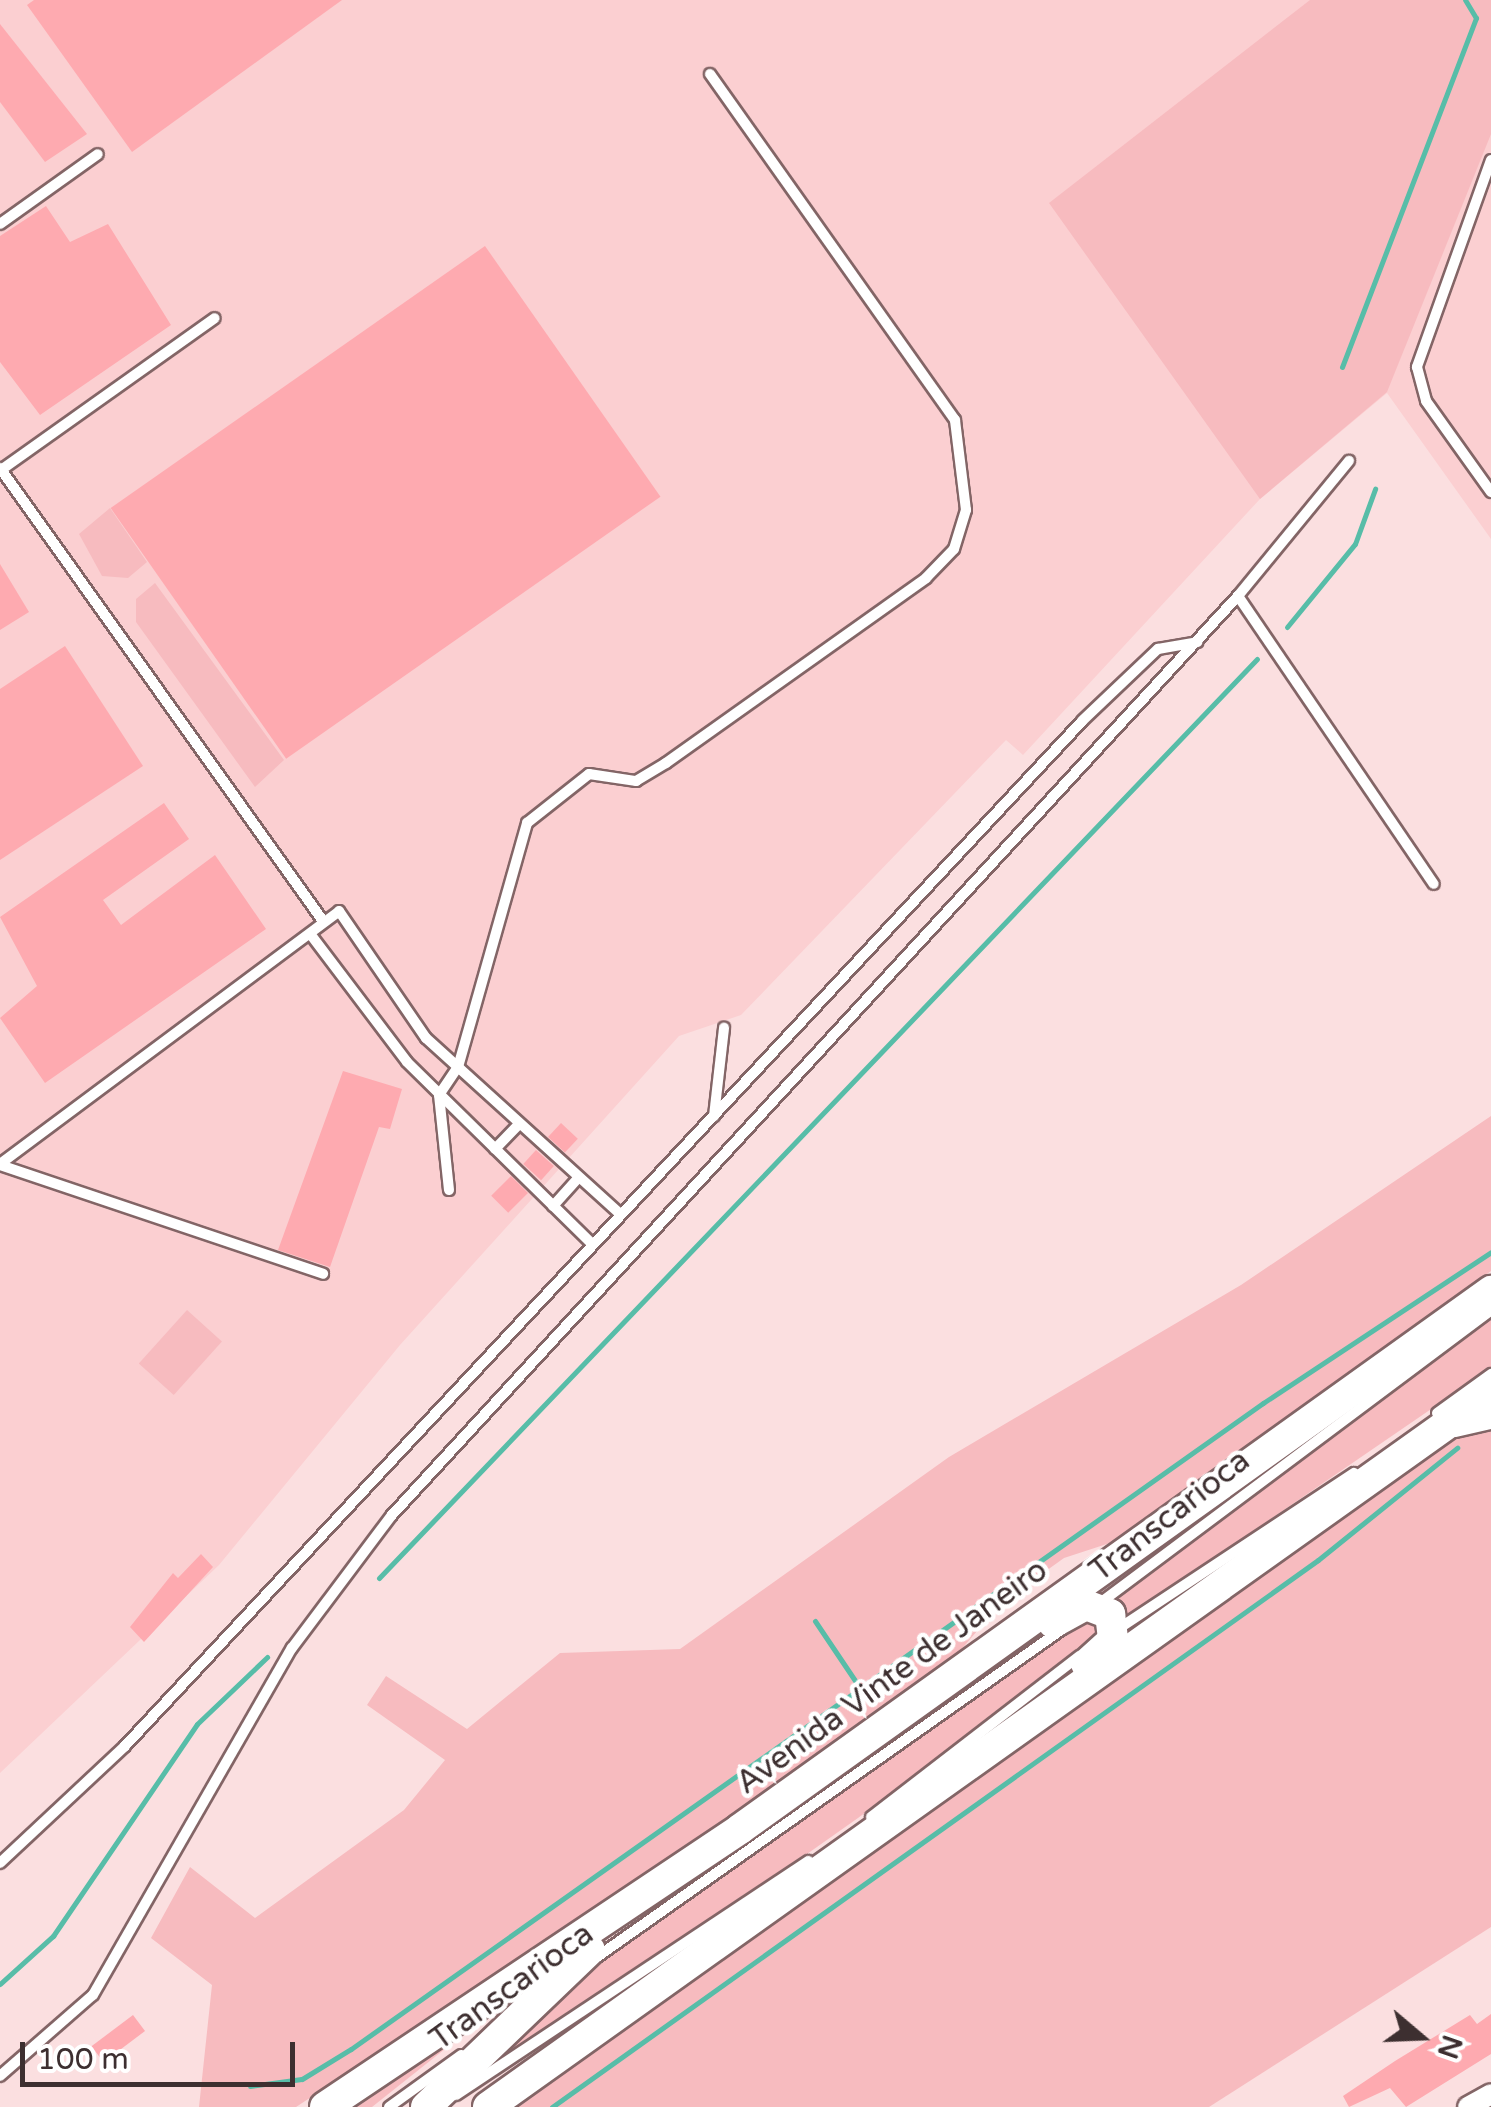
<!DOCTYPE html>
<style>
body{margin:0}
#map{position:relative;width:1491px;height:2107px;overflow:hidden;background:#fbdfe0;font-family:"Varela Round",sans-serif}
div>[style]{position:absolute}
[style*='--x']{left:calc(var(--x)*1px);top:calc(var(--y)*1px);width:calc(var(--w)*1px);rotate:calc(var(--a)*1deg)}
.built>*{inset:0;background:#fbcfd1}
.green>*{inset:0;background:#f7bbbf;transform-origin:0 0}
.stream>*{height:5px;margin:-2.5px;padding:0 2.5px;transform-origin:2.5px;border-radius:2.5px;background:#57bda8}
.building>*{inset:0;background:#feaab0;transform-origin:0 0}
.roads{filter:drop-shadow(2px 0 #836566) drop-shadow(-2px 0 #836566) drop-shadow(0 2px #836566) drop-shadow(0 -2px #836566)}
.lane>*{height:10px;margin:-5px;padding:0 5px;transform-origin:5px;border-radius:5px;background:#fff}
.street>*{height:20px;margin:-10px;padding:0 10px;transform-origin:10px;border-radius:10px;background:#fff}
.secondary>*{height:30px;margin:-15px;padding:0 15px;transform-origin:15px;border-radius:15px;background:#fff}
span{translate:-50% -50%;white-space:nowrap;text-align:center;line-height:1.15;-webkit-text-stroke:9px #fff;paint-order:stroke}
.street-label{font-size:32px;color:#3d2f30}
.north{position:absolute;left:1371px;top:1987px;width:100px;height:100px;-webkit-text-stroke:8px #fff;paint-order:stroke;rotate:109deg;font-size:28px;font-weight:700;line-height:40px;text-align:center;color:#3d2f30}
.north::after{content:'';display:block;margin:auto;width:35px;height:45px;background:#3d2f30;clip-path:polygon(50% 0,100% 100%,50% 72%,0 100%)}
.scale{position:absolute;left:20px;top:2042px;width:275px;height:45px;box-sizing:border-box;border:5px solid #3d2f30;border-top:0;padding-left:12px;font-size:30px;line-height:35px;white-space:nowrap;color:#3d2f30;-webkit-text-stroke:8px #fff;paint-order:stroke}
</style>
<div id="map">
<div class="built">
<div style="clip-path:polygon(0 0,1491px 0,1491px 539px,1387px 393px,1260px 499px,1023px 755px,1006px 740px,741px 1015px,679px 1036px,400px 1345px,219px 1565px,0 1773px)"></div>
</div>
<div class="green">
<div style="clip-path:polygon(1310px 0,1491px 0,1491px 134px,1387px 392px,1260px 499px,1049px 203px)"></div>
<div style="clip-path:polygon(110px 508px,147px 562px,128px 578px,102px 576px,79px 534px)"></div>
<div style="clip-path:polygon(155px 583px,284px 760px,255px 787px,136px 622px,136px 599px)"></div>
<div style="clip-path:polygon(1491px 1116px,1491px 1271px,1116px 1541px,1064px 1558px,1000px 1604px,960px 1651px,693px 1847px,296px 2107px,199px 2107px,212px 1985px,151px 1938px,190px 1867px,255px 1918px,404px 1810px,445px 1760px,367px 1705px,386px 1676px,467px 1729px,560px 1653px,680px 1649px,949px 1457px,1241px 1285px)"></div>
<div style="left:187px;top:1310px;width:47px;height:72px;rotate:42deg"></div>
<div style="clip-path:polygon(1491px 1316px,1491px 1368px,1125px 1619px,1111px 1600px)"></div>
<div style="clip-path:polygon(1491px 1403px,1491px 1927px,1209px 2107px,516px 2107px)"></div>
<div style="clip-path:polygon(1084px 1620px,1097px 1625px,1096px 1639px,858px 1818px,572px 2020px,457px 2085px,510px 2028px,620px 1946px)"></div>
<div style="clip-path:polygon(514px 1994px,372px 2107px,333px 2107px)"></div>
</div>
<div class="stream">
<div style="--x:1342;--y:367;--w:374;--a:-69"></div>
<div style="--x:1476;--y:18;--w:21;--a:-121"></div>
<div style="--x:1287;--y:627;--w:107;--a:-50.7"></div>
<div style="--x:1355;--y:544;--w:59;--a:-70"></div>
<div style="--x:379;--y:1578;--w:1271;--a:-46.31"></div>
<div style="--x:815;--y:1621;--w:81;--a:56.1"></div>
<div style="--x:0;--y:1984;--w:72;--a:-42.2"></div>
<div style="--x:53;--y:1936;--w:256;--a:-55.8"></div>
<div style="--x:197;--y:1724;--w:97;--a:-43.7"></div>
<div style="--x:250;--y:2086;--w:52;--a:-7.7"></div>
<div style="--x:302;--y:2079;--w:57;--a:-31.5"></div>
<div style="--x:351;--y:2049;--w:1118;--a:-35.31"></div>
<div style="--x:1263;--y:1403;--w:273;--a:-33.5"></div>
<div style="--x:552;--y:2107;--w:941;--a:-35.53"></div>
<div style="--x:1318;--y:1560;--w:179;--a:-38.9"></div>
</div>
<div class="building">
<div style="clip-path:polygon(34px 0,342px 0,132px 152px,27px 5px)"></div>
<div style="clip-path:polygon(0 24px,87px 134px,45px 162px,0 102px)"></div>
<div style="clip-path:polygon(46px 206px,70px 242px,108px 224px,171px 325px,40px 415px,0 362px,0 236px)"></div>
<div style="left:485px;top:246px;width:306px;height:457px;rotate:55deg"></div>
<div style="clip-path:polygon(0 564px,29px 612px,0 630px)"></div>
<div style="clip-path:polygon(65px 646px,143px 766px,0 860px,0 689px)"></div>
<div style="clip-path:polygon(164px 803px,189px 839px,103px 900px,121px 925px,215px 855px,266px 929px,45px 1083px,0 1018px,37px 986px,0 917px)"></div>
<div style="clip-path:polygon(343px 1071px,402px 1089px,390px 1129px,379px 1127px,330px 1267px,278px 1250px)"></div>
<div style="left:561px;top:1123px;width:23px;height:19px;rotate:43deg"></div>
<div style="left:536px;top:1150px;width:24px;height:19px;rotate:42deg"></div>
<div style="left:511px;top:1176px;width:24px;height:28px;rotate:45deg"></div>
<div style="clip-path:polygon(201px 1554px,213px 1567px,144px 1642px,130px 1627px,173px 1573px,178px 1578px)"></div>
<div style="clip-path:polygon(1491px 2014px,1491px 2054px,1406px 2107px,1390px 2088px,1349px 2107px,1343px 2096px,1395px 2061px,1470px 2015px,1477px 2024px)"></div>
<div style="left:133px;top:2015px;width:20px;height:52px;rotate:53deg"></div>
</div>
<div class="roads">
<div class="lane">
<div style="--x:1491;--y:160;--w:220;--a:109.7"></div>
<div style="--x:1417;--y:367;--w:35;--a:75"></div>
<div style="--x:1426;--y:401;--w:112;--a:54.5"></div>
<div style="--x:0;--y:224;--w:120;--a:-35.5"></div>
<div style="--x:0;--y:468;--w:556;--a:54.51"></div>
<div style="--x:1;--y:470;--w:262;--a:-35.4"></div>
<div style="--x:1238;--y:596;--w:348;--a:55.8"></div>
<div style="--x:311;--y:935;--w:159;--a:52.9"></div>
<div style="--x:407;--y:1062;--w:258;--a:44.5"></div>
<div style="--x:714;--y:1116;--w:89;--a:-83.5"></div>
<div style="--x:495;--y:1149;--w:33;--a:-46"></div>
<div style="--x:0;--y:1164;--w:423;--a:-36.7"></div>
<div style="--x:339;--y:911;--w:154;--a:55.6"></div>
<div style="--x:426;--y:1038;--w:261;--a:42.2"></div>
<div style="--x:0;--y:1165;--w:341;--a:18.6"></div>
<div style="--x:449;--y:1190;--w:96;--a:-96"></div>
<div style="--x:439;--y:1095;--w:34;--a:-56"></div>
<div style="--x:458;--y:1067;--w:254;--a:-74.2"></div>
<div style="--x:527;--y:823;--w:79;--a:-38.3"></div>
<div style="--x:589;--y:774;--w:48;--a:8.5"></div>
<div style="--x:636;--y:781;--w:35;--a:-31"></div>
<div style="--x:666;--y:763;--w:319;--a:-35.4"></div>
<div style="--x:926;--y:578;--w:40;--a:-46"></div>
<div style="--x:954;--y:549;--w:41;--a:-72.9"></div>
<div style="--x:966;--y:510;--w:91;--a:-97"></div>
<div style="--x:955;--y:420;--w:424;--a:-125.3"></div>
<div style="--x:553;--y:1206;--w:36;--a:-48"></div>
<div style="--x:1437;--y:1413;--w:67;--a:-35.8"></div>
<div style="--x:1100;--y:1603;--w:489;--a:-36.8"></div>
<div style="--x:1118;--y:1629;--w:283;--a:-33.5"></div>
<div style="--x:871;--y:1817;--w:263;--a:-37.7"></div>
<div style="--x:0;--y:1863;--w:171;--a:-43.1"></div>
<div style="--x:125;--y:1746;--w:1402;--a:-46.96"></div>
<div style="--x:1082;--y:721;--w:105;--a:-43.5"></div>
<div style="--x:1158;--y:649;--w:40;--a:-10"></div>
<div style="--x:597;--y:1957;--w:568;--a:-35.17"></div>
<div style="--x:0;--y:2076;--w:123;--a:-41.1"></div>
<div style="--x:93;--y:1995;--w:400;--a:-60.2"></div>
<div style="--x:292;--y:1648;--w:166;--a:-53.1"></div>
<div style="--x:392;--y:1515;--w:1249;--a:-47.37"></div>
<div style="--x:1238;--y:596;--w:175;--a:-50.6"></div>
<div style="--x:456;--y:2095;--w:423;--a:-33.6"></div>
<div style="--x:389;--y:2107;--w:89;--a:-35.8"></div>
</div>
<div class="street">
<div style="--x:1455;--y:1427;--w:37;--a:-13"></div>
<div style="--x:1468;--y:2107;--w:26;--a:-29"></div>
</div>
<div class="secondary">
<div style="--x:1053;--y:1623;--w:38;--a:-29"></div>
<div style="--x:1086;--y:1605;--w:26;--a:21"></div>
<div style="--x:1110;--y:1614;--w:26;--a:83"></div>
<div style="--x:1113;--y:1640;--w:36;--a:138"></div>
<div style="--x:325;--y:2107;--w:500;--a:-33.8"></div>
<div style="--x:740;--y:1829;--w:924;--a:-35.62"></div>
<div style="--x:426;--y:2107;--w:227;--a:-43.8"></div>
<div style="--x:488;--y:2107;--w:1231;--a:-35.45"></div>
</div>
</div>
<div class="street-label">
<span style="left:1170px;top:1516px;rotate:-38deg">Transcarioca</span>
<span style="left:892px;top:1677px;rotate:-36deg">Avenida Vinte de Janeiro</span>
<span style="left:512px;top:1987px;rotate:-36deg">Transcarioca</span>
</div>
<div class="north">N</div>
<div class="scale">100 m</div>
</div>
